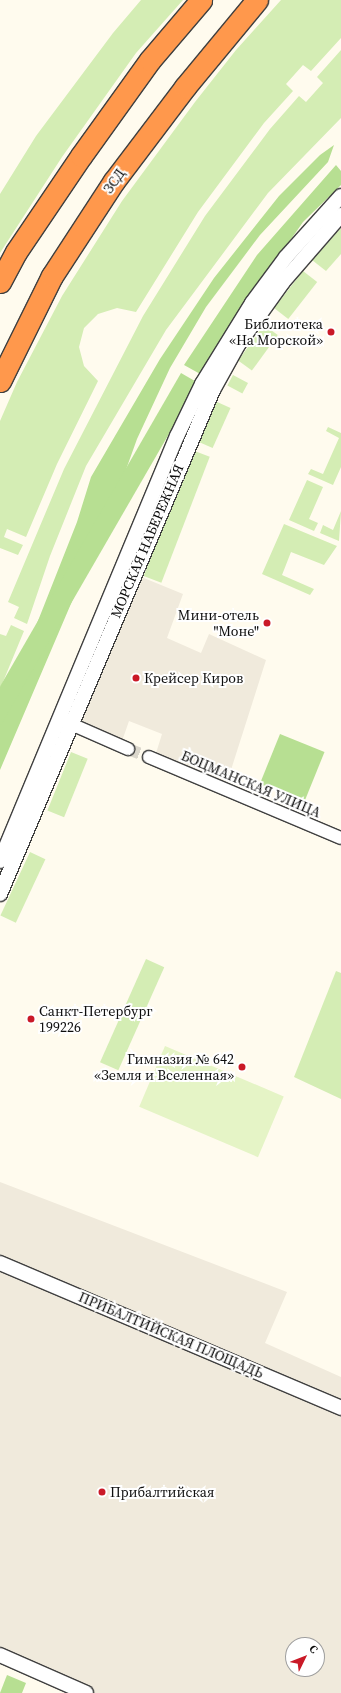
<!DOCTYPE html>
<meta charset="utf-8">
<style>
body{margin:0}
#map{position:relative;width:341px;height:1693px;overflow:hidden;background:#fffbee;font-family:"Source Serif 4",serif}
div>[style]{position:absolute}
[style*='--x']{left:calc(var(--x)*1px);top:calc(var(--y)*1px);width:calc(var(--w)*1px);rotate:calc(var(--a)*1deg)}
.green>*{inset:0;background:#d4edb4;transform-origin:0 0}
.forest>*{inset:0;background:#b7df92;transform-origin:0 0}
.pitch>*{inset:0;background:#e5f4c6;transform-origin:0 0}
.plaza>*{inset:0;background:#f0eadc}
.minor-tunnel>*{height:12px;margin-top:-6px;transform-origin:0;background:repeating-linear-gradient(90deg,#dbd7cc 0 12px,transparent 0 18px)}
.roads{filter:drop-shadow(1px 0 #404040) drop-shadow(-1px 0 #404040) drop-shadow(0 1px #404040) drop-shadow(0 -1px #404040)}
.minor>*{height:12px;margin:-6px;padding:0 6px;transform-origin:6px;border-radius:6px;background:#fff}
.tertiary>*{height:14px;margin:-7px;padding:0 7px;transform-origin:7px;border-radius:7px;background:#fff}
.motorway>*{height:21px;margin:-10.5px;padding:0 10.5px;transform-origin:10.5px;border-radius:10.5px;background:#ff984c}
.dots>*{width:11px;height:11px;translate:-50% -50%;box-sizing:border-box;border:2px solid #fff;border-radius:50%}
span{translate:-50% -50%;white-space:nowrap;text-align:center;line-height:1.15;-webkit-text-stroke:4px #fff;paint-order:stroke}
.street-label{font-size:14px;color:#0d0d0d}
.poi-label{font-size:14px;color:#0d0d0d}
.right{translate:-100% -50%;text-align:right}
.left{translate:0 -50%;text-align:left}
.north{position:absolute;left:285px;top:1637px;width:40px;height:40px;box-sizing:border-box;background:#fff;border:1px solid #9e9e9e;border-radius:50%;rotate:47deg;font-size:11px;font-weight:700;line-height:16px;text-align:center;color:#0d0d0d}
.north::after{content:'';display:block;margin:auto;width:14px;height:18px;background:#ca1927;clip-path:polygon(50% 0,100% 100%,50% 72%,0 100%)}
</style>
<div id="map">
<div class="green">
<div style="clip-path:polygon(141px 0,183px 0,136px 53px,62px 157px,0 253px,0 194px,36px 136px,113px 33px)"></div>
<div style="clip-path:polygon(281px 0,341px 0,341px 38px,311px 71px,303px 65px,286px 84px,293px 91px,264px 123px,198px 212px,136px 312px,117px 308px,98px 314px,84px 328px,79px 347px,84px 366px,98px 381px,57px 464px,26px 537px,7px 529px,4px 537px,23px 545px,18px 555px,0 548px,0 421px,17px 382px,62px 296px,122px 201px,195px 102px,236px 50px)"></div>
<div style="clip-path:polygon(341px 50px,341px 118px,268px 193px,166px 330px,86px 466px,50px 556px,27px 624px,14px 618px,19px 607px,8px 602px,64px 469px,143px 316px,205px 216px,270px 129px,299px 96px,306px 102px,323px 83px,317px 77px)"></div>
<div style="clip-path:polygon(341px 228px,341px 254px,326px 271px,312px 260px)"></div>
<div style="left:303px;top:271px;width:18px;height:47px;rotate:38deg"></div>
<div style="left:264px;top:325px;width:17px;height:44px;rotate:36deg"></div>
<div style="left:233px;top:375px;width:17px;height:12px;rotate:28deg"></div>
<div style="left:215px;top:401px;width:17px;height:44px;rotate:24deg"></div>
<div style="clip-path:polygon(328px 427px,341px 433px,341px 467px,333px 485px,308px 474px,311px 469px,323px 474px,339px 438px,326px 431px)"></div>
<div style="left:192px;top:450px;width:19px;height:135px;rotate:21deg"></div>
<div style="clip-path:polygon(307px 480px,323px 487px,309px 519px,318px 523px,314px 531px,289px 520px)"></div>
<div style="clip-path:polygon(341px 511px,339px 541px,320px 533px,323px 525px,333px 530px)"></div>
<div style="clip-path:polygon(284px 524px,337px 546px,324px 565px,291px 552px,282px 575px,314px 589px,310px 595px,262px 574px)"></div>
<div style="clip-path:polygon(11px 625px,24px 631px,0 689px,0 634px,6px 636px)"></div>
<div style="left:71px;top:752px;width:18px;height:63px;rotate:22deg"></div>
<div style="left:30px;top:852px;width:17px;height:70px;rotate:25deg"></div>
<div style="left:146px;top:959px;width:20px;height:113px;rotate:24deg"></div>
<div style="clip-path:polygon(336px 971px,341px 973px,341px 1099px,294px 1077px)"></div>
</div>
<div class="forest">
<div style="clip-path:polygon(334px 145px,328px 162px,260px 235px,206px 307px,170px 368px,137px 439px,114px 503px,0 770px,0 717px,77px 522px,91px 477px,160px 359px,214px 278px,279px 196px,320px 155px)"></div>
<div style="clip-path:polygon(336px 165px,341px 171px,341px 185px,303px 222px,266px 275px,202px 375px,184px 365px,257px 255px)"></div>
<div style="left:181px;top:373px;width:20px;height:468px;rotate:30deg"></div>
<div style="left:280px;top:734px;width:48px;height:54px;rotate:22deg"></div>
<div style="clip-path:polygon(7px 1675px,26px 1683px,22px 1693px,0 1693px)"></div>
</div>
<div class="pitch">
<div style="left:165px;top:1046px;width:129px;height:66px;rotate:23deg"></div>
</div>
<div class="plaza">
<div style="clip-path:polygon(139px 576px,183px 594px,167px 638px,201px 653px,209px 634px,266px 660px,223px 795px,152px 766px,162px 734px,129px 721px,121px 744px,76px 724px)"></div>
<div style="clip-path:polygon(evenodd,0 1182px,287px 1292px,265px 1343px,341px 1377px,341px 1693px,74px 1693px,0 1662px,0 1182px,293px 1645px,317px 1645px,317px 1669px,293px 1669px,293px 1645px)"></div>
</div>
<div class="minor-tunnel">
<div style="--x:128;--y:749;--w:22;--a:21"></div>
</div>
<div class="roads">
<div class="minor">
<div style="--x:64;--y:721;--w:70;--a:23.6"></div>
<div style="--x:149;--y:757;--w:208;--a:22.9"></div>
</div>
<div class="tertiary">
<div style="--x:0;--y:861;--w:460;--a:-67.4"></div>
<div style="--x:177;--y:436;--w:58;--a:-64.3"></div>
<div style="--x:202;--y:384;--w:95;--a:-58.3"></div>
<div style="--x:252;--y:303;--w:57;--a:-53.5"></div>
<div style="--x:286;--y:257;--w:82;--a:-48"></div>
<div style="--x:0;--y:894;--w:547;--a:-67.09"></div>
<div style="--x:213;--y:390;--w:51;--a:-60.9"></div>
<div style="--x:238;--y:345;--w:77;--a:-54.5"></div>
<div style="--x:283;--y:282;--w:89;--a:-49.1"></div>
<div style="--x:0;--y:1263;--w:371;--a:23"></div>
<div style="--x:0;--y:1655;--w:94;--a:23.8"></div>
</div>
<div class="motorway">
<div style="--x:0;--y:282;--w:34;--a:-62"></div>
<div style="--x:16;--y:252;--w:116;--a:-55.9"></div>
<div style="--x:81;--y:156;--w:118;--a:-54.3"></div>
<div style="--x:150;--y:60;--w:79;--a:-49.6"></div>
<div style="--x:0;--y:381;--w:117;--a:-63.7"></div>
<div style="--x:52;--y:276;--w:113;--a:-56.9"></div>
<div style="--x:114;--y:181;--w:118;--a:-52.9"></div>
<div style="--x:185;--y:87;--w:113;--a:-50.4"></div>
</div>
</div>
<div class="dots">
<div style="left:331px;top:332px;background:#ca1927"></div>
<div style="left:267px;top:623px;background:#ca1927"></div>
<div style="left:136px;top:678px;background:#ca1927"></div>
<div style="left:31px;top:1019px;background:#ca1927"></div>
<div style="left:242px;top:1067px;background:#ca1927"></div>
<div style="left:102px;top:1492px;background:#ca1927"></div>
</div>
<div class="street-label">
<span style="left:114px;top:181px;rotate:-55deg">ЗСД</span>
<span style="left:147px;top:541px;rotate:-67deg">МОРСКАЯ НАБЕРЕЖНАЯ</span>
<span style="left:251px;top:784px;rotate:23deg">БОЦМАНСКАЯ УЛИЦА</span>
<span style="left:171px;top:1335px;rotate:23deg">ПРИБАЛТИЙСКАЯ ПЛОЩАДЬ</span>
</div>
<div class="poi-label">
<span class="right" style="left:323px;top:332px">Библиотека<br>«На Морской»</span>
<span class="right" style="left:259px;top:623px">Мини-отель<br>"Моне"</span>
<span class="left" style="left:144px;top:678px">Крейсер Киров</span>
<span class="left" style="left:39px;top:1019px">Санкт-Петербург<br>199226</span>
<span class="right" style="left:234px;top:1067px">Гимназия № 642<br>«Земля и Вселенная»</span>
<span class="left" style="left:110px;top:1492px">Прибалтийская</span>
</div>
<div class="north">С</div>
</div>
